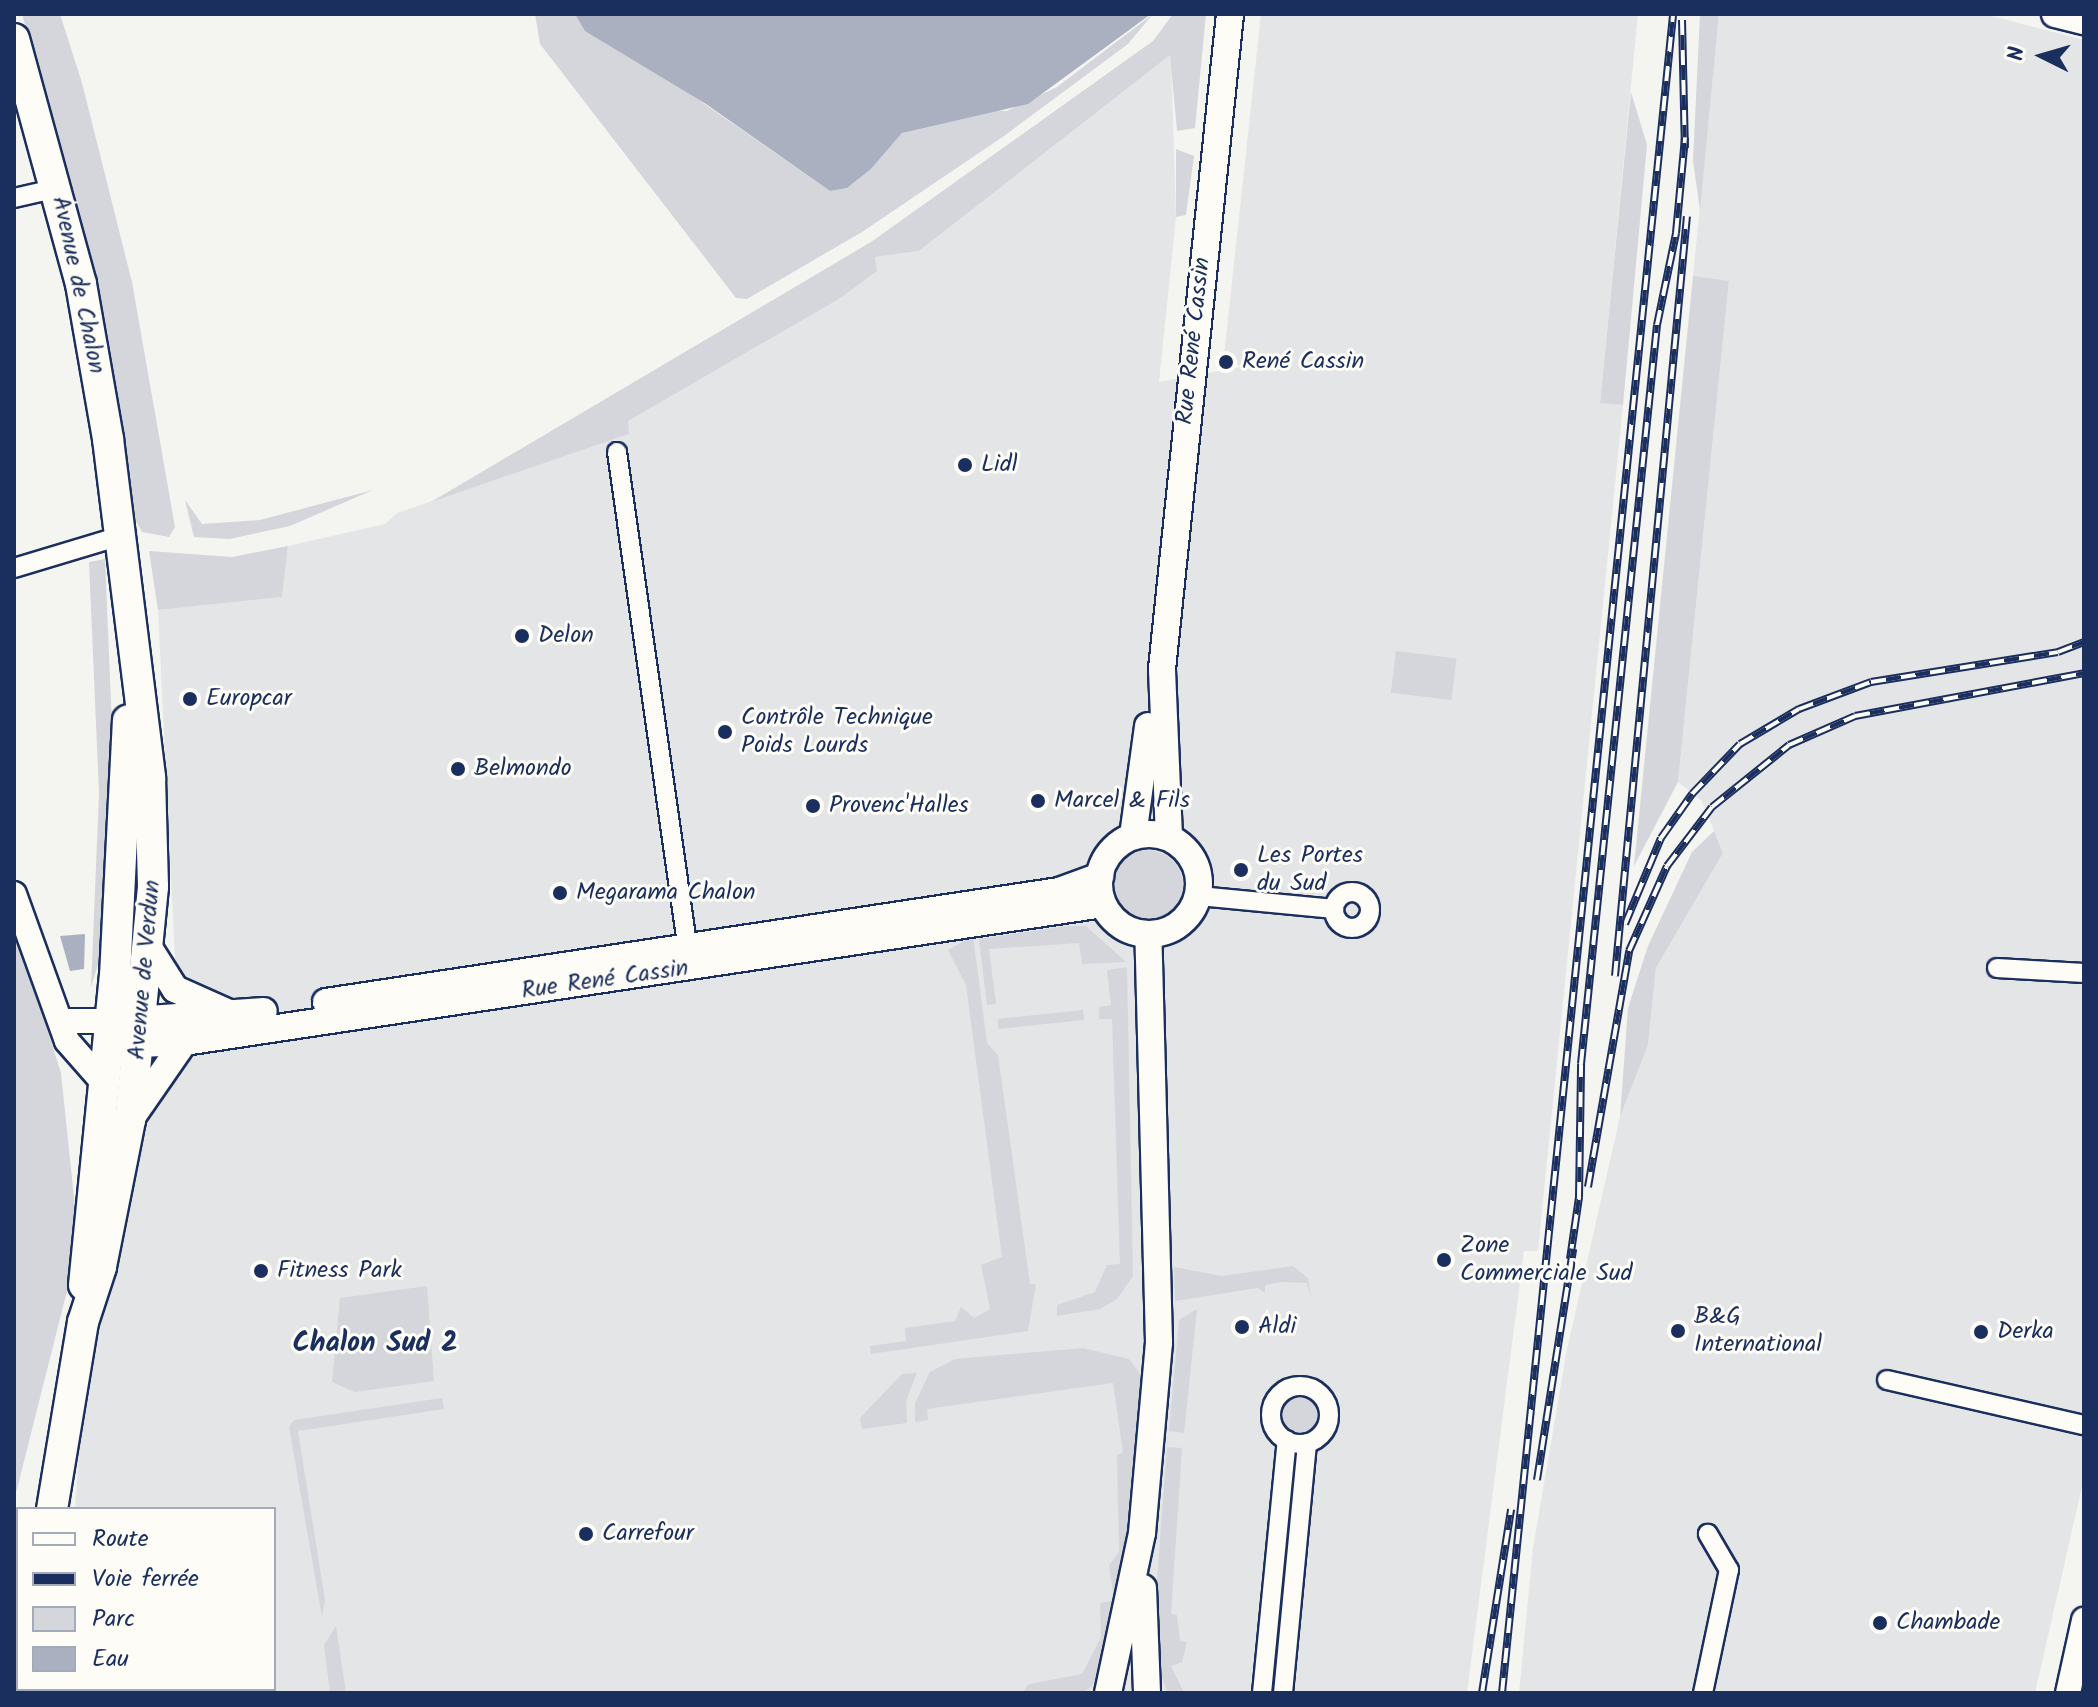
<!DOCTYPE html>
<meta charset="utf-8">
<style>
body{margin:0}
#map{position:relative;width:2098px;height:1707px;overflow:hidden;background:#f4f4f1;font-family:Kalam,sans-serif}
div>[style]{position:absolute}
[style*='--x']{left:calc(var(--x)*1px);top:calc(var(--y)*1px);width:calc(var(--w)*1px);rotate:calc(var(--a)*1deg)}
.built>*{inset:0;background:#e4e5e6}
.green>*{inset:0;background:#d4d6db;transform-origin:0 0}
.round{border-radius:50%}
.water>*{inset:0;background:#aab0bf}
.roads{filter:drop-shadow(2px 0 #1b2f5e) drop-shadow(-2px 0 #1b2f5e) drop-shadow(0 2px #1b2f5e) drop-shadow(0 -2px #1b2f5e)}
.minor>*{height:18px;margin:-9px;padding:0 9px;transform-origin:9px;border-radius:9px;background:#fdfcf7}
.minor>.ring{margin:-9px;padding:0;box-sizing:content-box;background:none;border:18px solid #fdfcf7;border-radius:50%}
.tertiary>*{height:24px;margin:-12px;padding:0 12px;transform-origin:12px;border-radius:12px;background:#fdfcf7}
.secondary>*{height:26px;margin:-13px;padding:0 13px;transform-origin:13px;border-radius:13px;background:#fdfcf7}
.secondary>.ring{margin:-13px;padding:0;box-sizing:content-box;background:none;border:26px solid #fdfcf7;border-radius:50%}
.primary>*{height:30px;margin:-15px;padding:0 15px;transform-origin:15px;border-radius:15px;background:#fdfcf7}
.rail>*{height:8px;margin-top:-4px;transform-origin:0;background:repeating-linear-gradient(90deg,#fdfcf7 0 15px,#1b2f5e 0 30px);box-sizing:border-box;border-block:2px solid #1b2f5e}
.dots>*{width:22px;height:22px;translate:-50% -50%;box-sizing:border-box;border:4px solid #fdfcf7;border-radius:50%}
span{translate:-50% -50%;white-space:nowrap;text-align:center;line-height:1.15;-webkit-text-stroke:6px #fdfcf7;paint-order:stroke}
.street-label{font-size:24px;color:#1b2f5e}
.poi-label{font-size:24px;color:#1b2f5e}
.left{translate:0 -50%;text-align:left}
.quarter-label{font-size:28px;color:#1b2f5e;font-weight:700}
.frame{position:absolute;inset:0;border:16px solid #1b2f5e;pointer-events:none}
.legend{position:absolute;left:16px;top:1507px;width:260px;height:184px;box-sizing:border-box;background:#fdfcf7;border:2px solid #a3aaba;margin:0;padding:10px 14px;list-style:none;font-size:24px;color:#1b2f5e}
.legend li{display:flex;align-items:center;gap:16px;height:40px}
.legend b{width:40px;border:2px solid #a3aaba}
.north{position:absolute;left:2002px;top:16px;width:80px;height:80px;-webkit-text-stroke:6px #fdfcf7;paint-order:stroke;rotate:275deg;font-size:22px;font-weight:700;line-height:32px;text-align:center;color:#1b2f5e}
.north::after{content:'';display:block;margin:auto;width:28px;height:36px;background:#1b2f5e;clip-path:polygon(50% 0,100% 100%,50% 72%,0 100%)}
</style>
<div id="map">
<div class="built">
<div style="clip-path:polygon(1261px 14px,1638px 14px,1600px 402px,1623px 405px,1538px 1251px,1524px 1251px,1467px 1693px,59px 1693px,274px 1689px,274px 1509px,75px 1509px,84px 1377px,156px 1092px,180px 1060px,158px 610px,282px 597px,288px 546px,385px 524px,397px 513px,629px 434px,627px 421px,839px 299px,876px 271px,875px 257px,919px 251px,1171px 54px,1176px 217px,1159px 382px,1241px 367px,1224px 356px)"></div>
<div style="clip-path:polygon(1719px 14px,1984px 14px,2084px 40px,2084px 1478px,2035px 1693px,1519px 1693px,1533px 1548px,1567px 1349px,1620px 1117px,1648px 1045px,1656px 968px,1723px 853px,1702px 801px,1678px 782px,1729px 282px,1693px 276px)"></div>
</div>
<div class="green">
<div style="clip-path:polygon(22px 14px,60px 14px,82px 83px,132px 282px,175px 527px,169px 537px,142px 532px,135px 519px,85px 247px)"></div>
<div style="clip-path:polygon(535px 14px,575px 14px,830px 191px,847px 188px,871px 169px,902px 133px,981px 110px,1007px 111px,1057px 87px,1153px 14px,1128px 44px,1004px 136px,862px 232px,747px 299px,736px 298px,540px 44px)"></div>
<div style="clip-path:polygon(1173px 14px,1206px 14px,1195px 128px,1177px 131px,1170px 55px,919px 251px,875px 257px,877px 271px,839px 299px,628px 421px,629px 434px,431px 502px,871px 242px,1153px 41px)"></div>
<div style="clip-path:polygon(1700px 14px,1719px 14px,1700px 210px,1693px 161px)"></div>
<div style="clip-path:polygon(1631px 92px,1647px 145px,1623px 405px,1600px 403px)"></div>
<div style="clip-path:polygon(1176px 149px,1194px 156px,1186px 215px,1176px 217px)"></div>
<div style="clip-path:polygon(1693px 276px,1729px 281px,1678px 782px,1634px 866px)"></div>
<div style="clip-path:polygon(373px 490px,290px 526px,230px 539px,194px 537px,185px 500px,202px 524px,260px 520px)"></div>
<div style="clip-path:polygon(288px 546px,282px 597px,158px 610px,149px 551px,232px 557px)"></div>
<div style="clip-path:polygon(105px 559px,113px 749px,100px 958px,91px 987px,99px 793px,89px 562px)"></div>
<div style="left:1396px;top:651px;width:61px;height:42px;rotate:7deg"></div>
<div style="clip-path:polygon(1714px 831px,1723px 853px,1656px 968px,1648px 1045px,1620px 1117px,1628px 1008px,1648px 946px,1692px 852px)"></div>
<div class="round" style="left:1111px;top:850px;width:72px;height:72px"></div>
<div style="clip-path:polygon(14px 925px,61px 1073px,75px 1207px,67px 1291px,14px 1501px)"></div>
<div style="clip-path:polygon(1066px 926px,1086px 926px,1126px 962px,1082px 964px,1079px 943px,989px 949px,996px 1004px,987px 1005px,979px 939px)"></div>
<div style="clip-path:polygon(973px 936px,987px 1043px,998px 1055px,1030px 1284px,1036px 1284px,1028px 1331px,871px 1354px,870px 1346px,906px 1341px,905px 1328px,955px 1321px,961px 1307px,974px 1318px,990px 1309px,981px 1265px,1002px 1257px,966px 985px,948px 950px)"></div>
<div style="clip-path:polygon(1127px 967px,1133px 1276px,1117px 1299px,1100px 1309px,1057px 1316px,1057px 1305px,1095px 1292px,1107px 1265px,1120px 1264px,1112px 1019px,1099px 1019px,1099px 1007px,1111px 1005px,1107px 970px)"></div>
<div style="left:1083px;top:1010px;width:10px;height:86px;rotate:84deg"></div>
<div style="clip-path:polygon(1293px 1266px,1308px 1278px,1311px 1298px,1307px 1283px,1281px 1282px,1265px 1285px,1265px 1293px,1258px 1288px,1175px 1301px,1174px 1267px,1222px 1276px)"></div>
<div style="clip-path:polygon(427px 1286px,434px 1381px,355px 1392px,332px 1382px,340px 1298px)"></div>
<div style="clip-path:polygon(1197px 1309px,1184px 1433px,1169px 1431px,1179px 1320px)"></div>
<div style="clip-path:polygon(1083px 1348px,1129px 1359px,1141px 1375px,1121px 1590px,1093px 1685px,1083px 1693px,1022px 1693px,1029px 1684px,1082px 1674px,1101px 1637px,1100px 1603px,1114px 1600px,1109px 1565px,1119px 1552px,1117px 1455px,1123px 1453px,1113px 1383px,927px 1409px,928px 1420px,915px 1422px,915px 1403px,930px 1372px,955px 1359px)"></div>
<div style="clip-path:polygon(917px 1373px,906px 1401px,907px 1423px,862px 1429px,860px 1418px,902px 1374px)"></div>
<div class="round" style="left:1279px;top:1395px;width:40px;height:40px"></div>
<div style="clip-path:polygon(442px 1398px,444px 1409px,298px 1431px,325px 1600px,322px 1617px,289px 1427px,294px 1420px)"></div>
<div style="clip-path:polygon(1167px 1447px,1182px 1448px,1171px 1614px,1177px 1615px,1180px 1641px,1187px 1642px,1182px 1662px,1171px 1666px,1184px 1693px,1168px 1693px,1158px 1667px,1156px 1593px)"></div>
<div style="clip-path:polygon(336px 1626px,346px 1693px,330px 1693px,324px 1645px)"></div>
</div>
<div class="water">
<div style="clip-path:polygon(575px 14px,1151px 14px,1028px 104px,902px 133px,871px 169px,847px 188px,830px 191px,706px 104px,585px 31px)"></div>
<div style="clip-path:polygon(85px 934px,84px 969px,70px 971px,60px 936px)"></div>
</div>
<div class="roads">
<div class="minor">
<div style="--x:14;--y:198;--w:45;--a:-12.8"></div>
<div style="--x:617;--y:452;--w:498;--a:81.9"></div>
<div style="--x:14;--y:568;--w:112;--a:-16.7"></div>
<div class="ring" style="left:1334px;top:892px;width:18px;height:18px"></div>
<div style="--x:1199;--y:896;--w:136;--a:5.5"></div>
<div style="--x:1997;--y:968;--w:87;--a:3.3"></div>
<div style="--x:1887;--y:1380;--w:202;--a:12.9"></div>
<div class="ring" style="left:1271px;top:1386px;width:40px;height:40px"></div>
<div style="--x:1262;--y:1693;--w:254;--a:-84.4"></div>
<div style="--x:1283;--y:1693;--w:251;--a:-84.5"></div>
<div style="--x:1703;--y:1693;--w:126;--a:-78.1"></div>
<div style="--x:1729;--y:1570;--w:42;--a:-120.3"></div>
</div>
<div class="tertiary">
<div style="--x:14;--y:894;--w:156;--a:70.2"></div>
<div style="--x:67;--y:1041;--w:53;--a:48.8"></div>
<div style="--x:61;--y:1021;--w:48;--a:0"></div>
<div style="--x:2068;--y:1693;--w:75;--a:-77.6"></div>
</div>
<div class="secondary">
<div style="--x:2055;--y:14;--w:30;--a:14"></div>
<div class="ring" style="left:1099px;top:834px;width:74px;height:74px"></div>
<div style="--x:1133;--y:836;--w:111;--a:-82.2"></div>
<div style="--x:1169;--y:837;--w:168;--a:-92.4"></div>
<div style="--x:1162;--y:669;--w:659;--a:-84.07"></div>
<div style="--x:151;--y:951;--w:45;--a:57.7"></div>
<div style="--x:175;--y:989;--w:57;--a:23.9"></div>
<div style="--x:326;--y:1002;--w:741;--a:-8.61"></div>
<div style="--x:1059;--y:891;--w:44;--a:-20.1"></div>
<div style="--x:120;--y:1021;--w:144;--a:-4"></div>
<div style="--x:118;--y:1045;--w:66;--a:-2.6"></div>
<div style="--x:184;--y:1042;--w:929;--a:-8.54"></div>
<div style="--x:130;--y:1120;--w:95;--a:-55.3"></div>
<div style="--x:1143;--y:1588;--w:105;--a:87.8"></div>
<div style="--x:1108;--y:1693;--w:164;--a:-78"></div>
<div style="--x:1142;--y:1533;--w:192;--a:-84.9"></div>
<div style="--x:1159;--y:1342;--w:407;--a:-91.5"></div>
</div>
<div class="primary">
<div style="--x:14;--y:39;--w:254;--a:74.7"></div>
<div style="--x:81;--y:284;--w:157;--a:80.1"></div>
<div style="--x:108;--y:439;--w:342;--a:82.9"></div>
<div style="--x:150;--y:778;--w:109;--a:88.4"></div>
<div style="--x:153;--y:887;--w:234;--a:95.6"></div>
<div style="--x:130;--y:1120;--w:150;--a:101.2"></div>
<div style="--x:101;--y:1267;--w:58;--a:108.1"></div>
<div style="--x:83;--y:1322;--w:190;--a:99.4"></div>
<div style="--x:84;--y:1285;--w:311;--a:-84.3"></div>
<div style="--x:115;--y:976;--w:256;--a:-87.1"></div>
<div style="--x:21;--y:1693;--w:4;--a:-90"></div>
</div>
</div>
<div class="rail">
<div style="--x:1682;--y:20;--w:128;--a:88.7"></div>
<div style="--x:1625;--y:924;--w:93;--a:-67.3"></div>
<div style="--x:1661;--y:838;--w:54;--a:-54.8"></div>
<div style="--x:1692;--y:794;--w:69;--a:-46.2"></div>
<div style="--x:1740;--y:744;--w:69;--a:-30.7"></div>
<div style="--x:1799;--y:709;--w:77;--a:-20.6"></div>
<div style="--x:1871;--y:682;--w:189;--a:-9.1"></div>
<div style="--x:2058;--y:652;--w:28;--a:-21"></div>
<div style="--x:1615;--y:976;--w:763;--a:-84.59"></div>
<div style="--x:1588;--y:1187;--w:240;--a:-80.1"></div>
<div style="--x:1629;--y:951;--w:93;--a:-65.9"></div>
<div style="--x:1667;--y:866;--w:74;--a:-52.7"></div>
<div style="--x:1712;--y:807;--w:99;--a:-38.8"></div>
<div style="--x:1789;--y:745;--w:72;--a:-23.7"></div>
<div style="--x:1855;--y:716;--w:233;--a:-10.6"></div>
<div style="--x:1570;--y:1259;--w:63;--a:-81.7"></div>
<div style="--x:1579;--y:1197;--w:133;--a:-89.1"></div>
<div style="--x:1581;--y:1064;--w:743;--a:-84.13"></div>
<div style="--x:1657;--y:325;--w:94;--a:-78.3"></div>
<div style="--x:1676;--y:233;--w:96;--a:-84.6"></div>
<div style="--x:1537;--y:1480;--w:234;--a:-81.1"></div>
<div style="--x:1482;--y:1693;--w:186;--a:-81"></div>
<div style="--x:1502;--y:1693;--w:1688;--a:-84.18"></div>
</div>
<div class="dots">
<div style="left:1226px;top:362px;background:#1b2f5e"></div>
<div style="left:965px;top:465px;background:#1b2f5e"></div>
<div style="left:522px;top:636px;background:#1b2f5e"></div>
<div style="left:190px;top:699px;background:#1b2f5e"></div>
<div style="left:725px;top:732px;background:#1b2f5e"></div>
<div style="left:458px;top:769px;background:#1b2f5e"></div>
<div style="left:1038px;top:801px;background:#1b2f5e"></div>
<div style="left:813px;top:806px;background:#1b2f5e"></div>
<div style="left:1241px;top:870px;background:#1b2f5e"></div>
<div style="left:560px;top:893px;background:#1b2f5e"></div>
<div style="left:1444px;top:1260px;background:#1b2f5e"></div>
<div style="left:261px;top:1271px;background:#1b2f5e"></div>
<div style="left:1242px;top:1327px;background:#1b2f5e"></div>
<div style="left:1678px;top:1331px;background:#1b2f5e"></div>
<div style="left:1981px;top:1332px;background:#1b2f5e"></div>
<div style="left:586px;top:1534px;background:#1b2f5e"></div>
<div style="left:1880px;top:1623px;background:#1b2f5e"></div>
</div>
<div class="street-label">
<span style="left:78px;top:285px;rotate:78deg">Avenue de Chalon</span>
<span style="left:1194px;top:341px;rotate:-84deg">Rue René Cassin</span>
<span style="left:145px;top:970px;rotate:-85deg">Avenue de Verdun</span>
<span style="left:605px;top:980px;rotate:-8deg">Rue René Cassin</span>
</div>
<div class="poi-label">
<span class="left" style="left:1242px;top:362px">René Cassin</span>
<span class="left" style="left:981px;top:465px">Lidl</span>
<span class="left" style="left:538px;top:636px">Delon</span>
<span class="left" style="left:206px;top:699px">Europcar</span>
<span class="left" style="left:741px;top:732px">Contrôle Technique<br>Poids Lourds</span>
<span class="left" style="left:474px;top:769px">Belmondo</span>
<span class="left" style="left:1054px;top:801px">Marcel &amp; Fils</span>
<span class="left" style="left:829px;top:806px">Provenc'Halles</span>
<span class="left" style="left:1257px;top:870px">Les Portes<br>du Sud</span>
<span class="left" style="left:576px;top:893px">Megarama Chalon</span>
<span class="left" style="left:1460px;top:1260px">Zone<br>Commerciale Sud</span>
<span class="left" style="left:277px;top:1271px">Fitness Park</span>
<span class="left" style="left:1694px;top:1331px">B&amp;G<br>International</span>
<span class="left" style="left:1258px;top:1327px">Aldi</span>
<span class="left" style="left:1997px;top:1332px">Derka</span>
<span class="left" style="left:602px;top:1534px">Carrefour</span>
<span class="left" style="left:1896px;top:1623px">Chambade</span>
</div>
<div class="quarter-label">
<span style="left:375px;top:1344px">Chalon Sud 2</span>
</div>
<div class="frame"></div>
<ul class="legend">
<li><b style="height:10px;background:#fdfcf7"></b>Route</li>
<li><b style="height:10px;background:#1b2f5e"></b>Voie ferrée</li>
<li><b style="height:22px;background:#d4d6db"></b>Parc</li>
<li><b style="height:22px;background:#aab0bf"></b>Eau</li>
</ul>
<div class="north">N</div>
</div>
